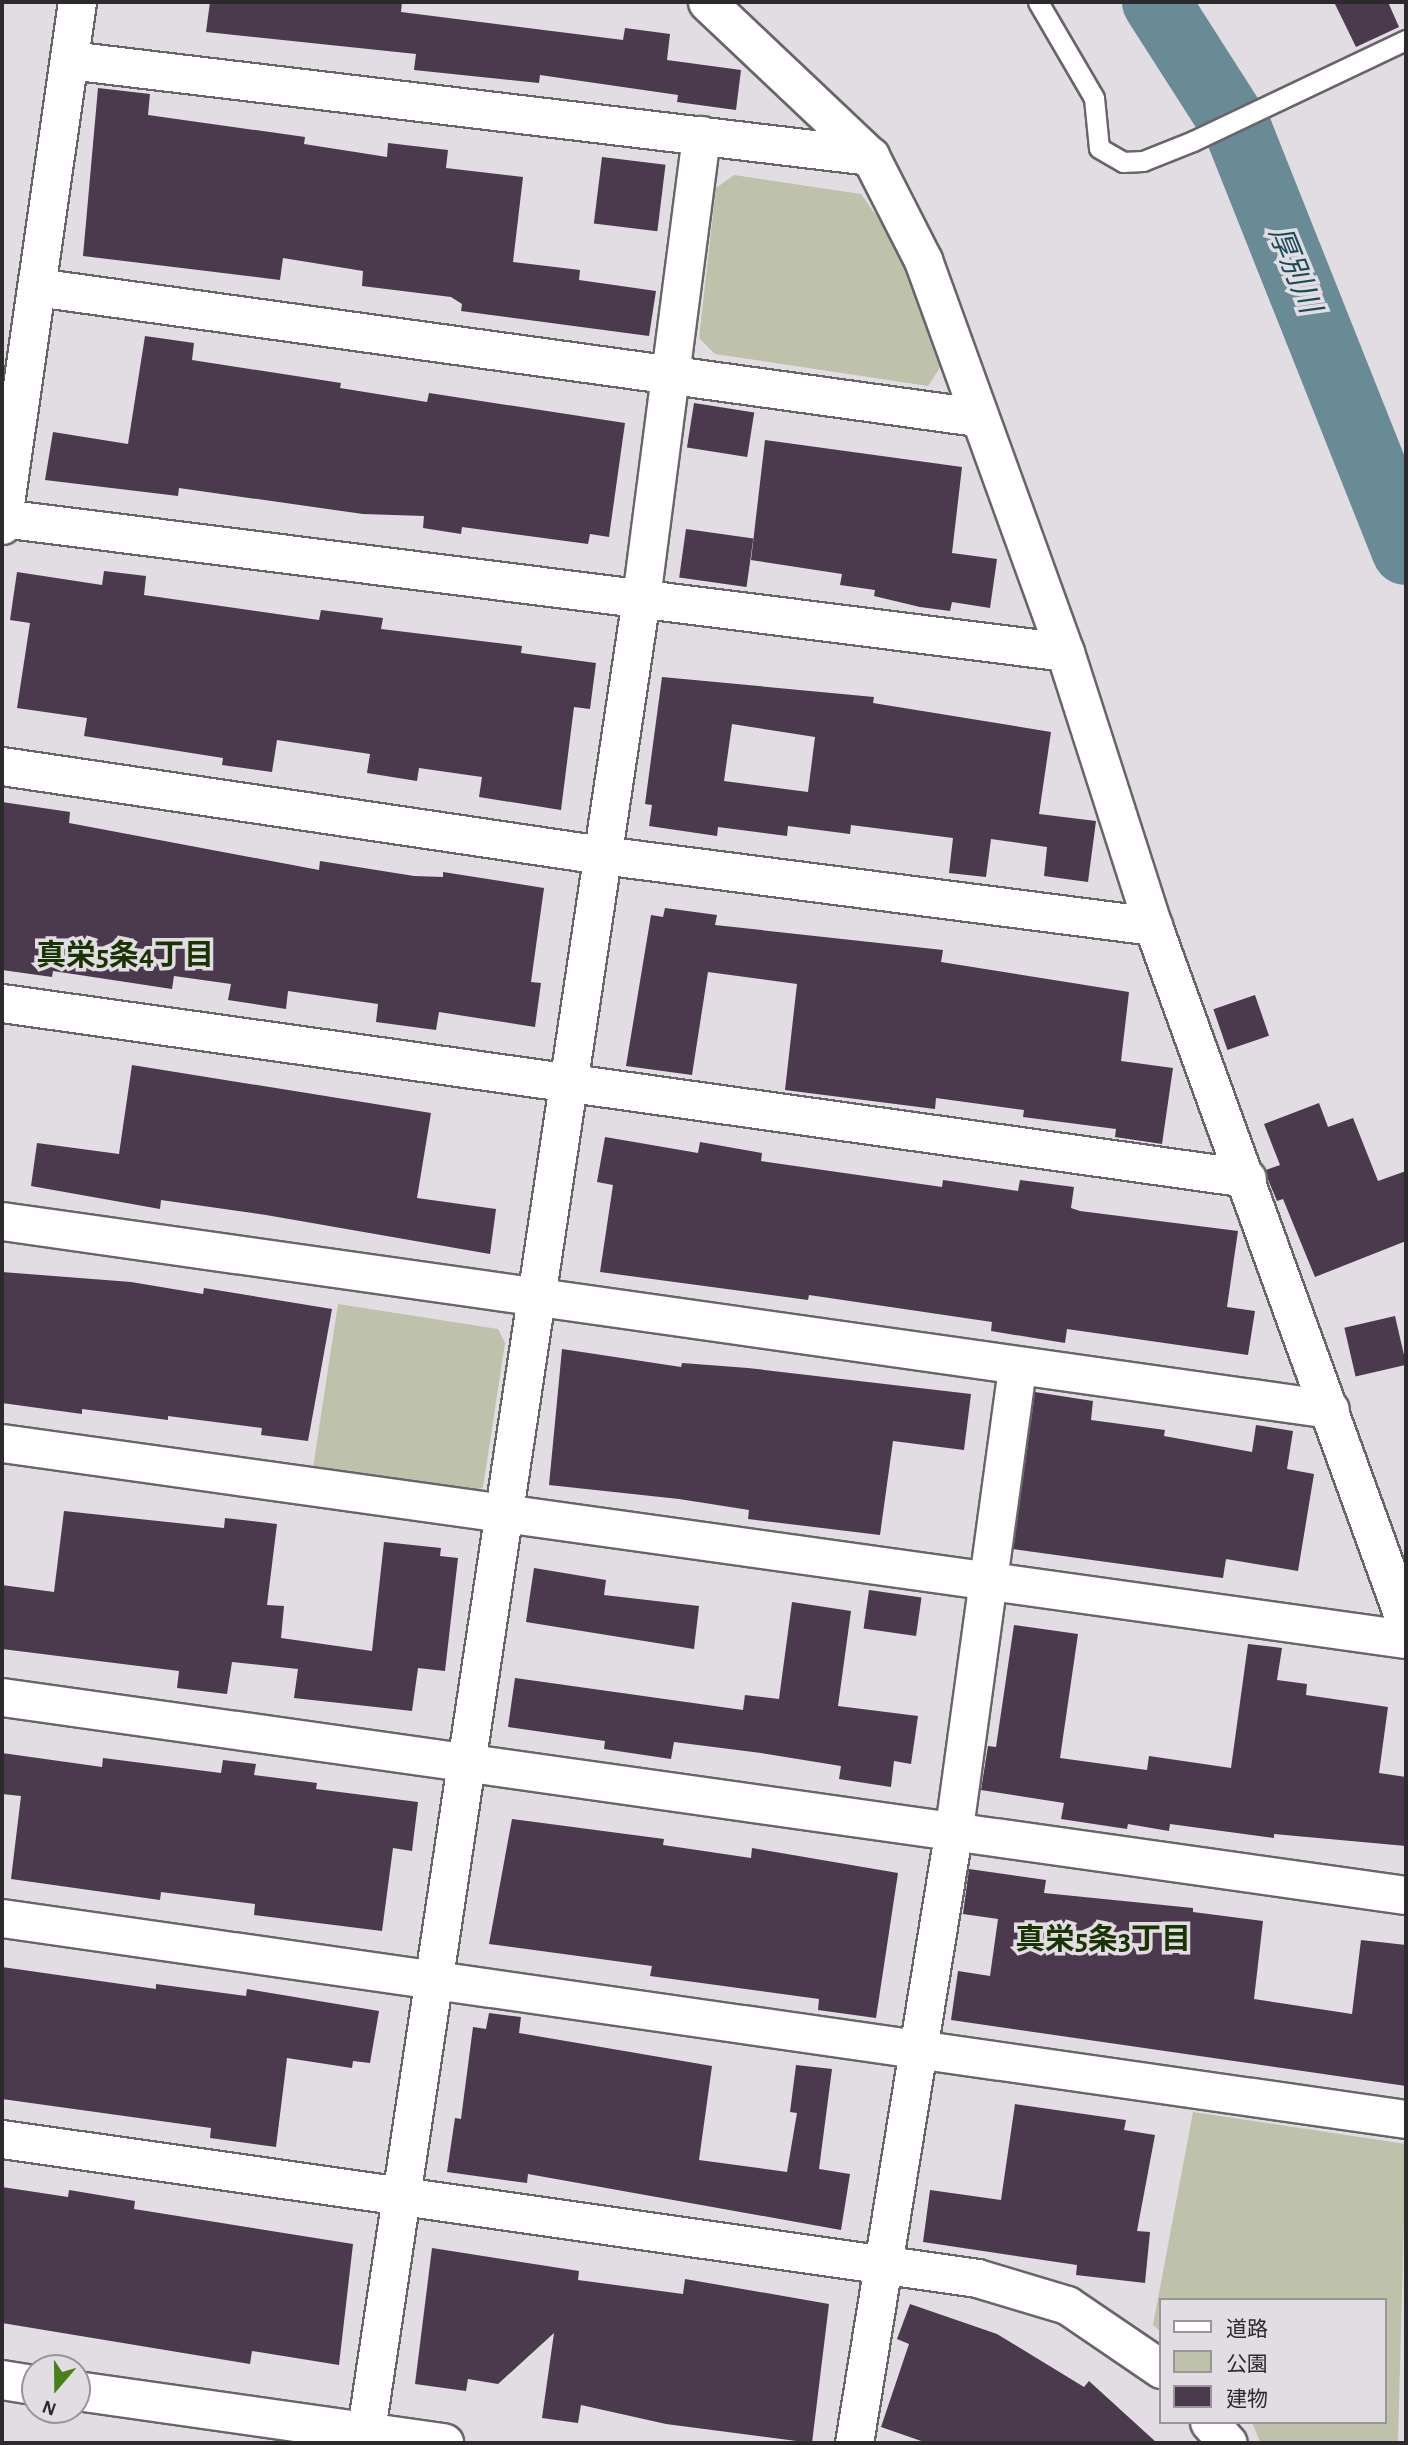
<!DOCTYPE html>
<meta charset="utf-8">
<style>
body{margin:0}
#map{position:relative;width:1408px;height:2445px;overflow:hidden;background:#e2dce3;font-family:"Alegreya Sans","Noto Sans JP",sans-serif}
div>[style]{position:absolute}
[style*='--x']{left:calc(var(--x)*1px);top:calc(var(--y)*1px);width:calc(var(--w)*1px);rotate:calc(var(--a)*1deg)}
.green>*{inset:0;background:#bec2ab}
.river>*{height:68px;margin:-34px;padding:0 34px;transform-origin:34px;border-radius:34px;background:#698b95}
.building>*{inset:0;background:#4b394e;transform-origin:0 0}
.roads{filter:drop-shadow(2px 0 #69646a) drop-shadow(-2px 0 #69646a) drop-shadow(0 2px #69646a) drop-shadow(0 -2px #69646a)}
.service>*{height:19px;margin:-9.5px;padding:0 9.5px;transform-origin:9.5px;border-radius:9.5px;background:#fff}
.minor>*{height:37px;margin:-18.5px;padding:0 18.5px;transform-origin:18.5px;border-radius:18.5px;background:#fff}
.tertiary>*{height:38px;margin:-19px;padding:0 19px;transform-origin:19px;border-radius:19px;background:#fff}
span{translate:-50% -50%;white-space:nowrap;text-align:center;line-height:1.15;-webkit-text-stroke:7px #e2dce3;paint-order:stroke}
.water-label{font-size:30px;color:#184c58;font-style:italic}
.neighbourhood-label{font-size:30px;color:#193302;font-weight:700}
.frame{position:absolute;inset:0;border:4px solid #2c2a2c;pointer-events:none}
.legend{position:absolute;left:1159px;top:2298px;width:228px;height:126px;box-sizing:border-box;background:#e2dce3;border:2px solid #99959a;margin:0;padding:9px 12px;list-style:none;font-size:21px;color:#2c2a2c}
.legend li{display:flex;align-items:center;gap:14px;height:35px}
.legend b{width:35px;border:2px solid #99959a}
.north{position:absolute;left:21px;top:2354px;width:70px;height:70px;box-sizing:border-box;background:#e2dce3;border:2px solid #99959a;border-radius:50%;rotate:200deg;font-size:19px;font-weight:700;line-height:28px;text-align:center;color:#2c2a2c}
.north::after{content:'';display:block;margin:auto;width:24px;height:32px;background:#498017;clip-path:polygon(50% 0,100% 100%,50% 72%,0 100%)}
</style>
<div id="map">
<div class="green">
<div style="clip-path:polygon(734px 175px,861px 194px,911px 265px,945px 360px,928px 386px,715px 354px,699px 338px,716px 188px)"></div>
<div style="clip-path:polygon(338px 1304px,498px 1329px,505px 1343px,483px 1487px,467px 1495px,313px 1468px)"></div>
<div style="clip-path:polygon(1193px 2112px,1406px 2144px,1398px 2443px,1260px 2442px,1252px 2422px,1385px 2422px,1385px 2300px,1161px 2300px,1161px 2332px,1153px 2325px)"></div>
</div>
<div class="river">
<div style="--x:1156;--y:2;--w:154;--a:57.4"></div>
<div style="--x:1239;--y:132;--w:451;--a:68.3"></div>
</div>
<div class="building">
<div style="clip-path:polygon(210px 2px,402px 2px,401px 12px,623px 40px,625px 28px,670px 34px,667px 60px,741px 70px,736px 110px,677px 102px,678px 95px,540px 75px,539px 83px,414px 70px,416px 54px,206px 32px)"></div>
<div style="clip-path:polygon(1334px 2px,1388px 2px,1399px 27px,1356px 47px)"></div>
<div style="clip-path:polygon(98px 88px,150px 94px,148px 115px,305px 137px,304px 144px,387px 157px,388px 143px,448px 150px,446px 168px,523px 177px,513px 262px,580px 270px,579px 280px,656px 291px,649px 336px,461px 311px,462px 304px,451px 297px,362px 286px,363px 271px,283px 258px,280px 280px,83px 256px)"></div>
<div style="left:602px;top:157px;width:64px;height:67px;rotate:7deg"></div>
<div style="clip-path:polygon(145px 336px,194px 343px,192px 360px,341px 383px,340px 388px,427px 402px,429px 393px,625px 423px,609px 537px,590px 534px,588px 544px,462px 527px,461px 534px,423px 528px,424px 516px,363px 514px,179px 488px,178px 496px,45px 480px,53px 432px,128px 444px)"></div>
<div style="left:694px;top:403px;width:61px;height:45px;rotate:9deg"></div>
<div style="clip-path:polygon(765px 440px,962px 467px,952px 553px,997px 559px,990px 608px,952px 602px,950px 611px,920px 607px,874px 596px,875px 590px,840px 585px,842px 574px,751px 560px)"></div>
<div style="left:686px;top:529px;width:68px;height:49px;rotate:8deg"></div>
<div style="clip-path:polygon(104px 571px,146px 576px,144px 595px,319px 620px,321px 610px,383px 618px,381px 629px,522px 646px,521px 653px,596px 663px,590px 709px,574px 707px,561px 810px,479px 797px,482px 777px,419px 768px,417px 781px,367px 773px,370px 754px,277px 740px,272px 772px,222px 765px,223px 758px,84px 736px,87px 718px,17px 708px,30px 623px,10px 620px,17px 572px,102px 585px)"></div>
<div style="clip-path:polygon(evenodd,662px 677px,874px 697px,873px 703px,1051px 732px,1039px 814px,1096px 821px,1088px 882px,1044px 876px,1047px 847px,991px 839px,986px 877px,949px 873px,953px 838px,851px 825px,850px 834px,788px 826px,787px 836px,718px 827px,717px 836px,649px 826px,652px 805px,645px 804px,662px 677px,732px 724px,815px 737px,808px 792px,724px 781px,732px 724px)"></div>
<div style="clip-path:polygon(2px 802px,70px 812px,69px 823px,319px 870px,320px 861px,414px 876px,443px 877px,443px 872px,544px 888px,531px 982px,541px 983px,535px 1027px,439px 1012px,436px 1030px,376px 1022px,378px 1004px,288px 991px,286px 1009px,228px 1000px,231px 984px,174px 976px,172px 989px,53px 971px,52px 977px,2px 970px)"></div>
<div style="clip-path:polygon(665px 908px,717px 915px,715px 925px,943px 950px,941px 962px,1129px 992px,1121px 1061px,1173px 1068px,1162px 1144px,1115px 1137px,1116px 1129px,1023px 1117px,1024px 1110px,936px 1098px,935px 1109px,785px 1090px,797px 984px,708px 972px,692px 1075px,626px 1066px,651px 915px,663px 917px)"></div>
<div style="left:1255px;top:995px;width:43px;height:44px;rotate:71deg"></div>
<div style="clip-path:polygon(132px 1065px,431px 1113px,417px 1198px,496px 1209px,490px 1254px,266px 1215px,161px 1200px,160px 1209px,31px 1186px,37px 1143px,119px 1154px)"></div>
<div style="clip-path:polygon(1319px 1103px,1328px 1127px,1353px 1118px,1378px 1181px,1406px 1171px,1406px 1241px,1315px 1277px,1283px 1199px,1277px 1201px,1267px 1177px,1266px 1170px,1280px 1165px,1264px 1124px)"></div>
<div style="clip-path:polygon(605px 1137px,698px 1153px,700px 1142px,762px 1153px,761px 1161px,942px 1187px,943px 1180px,1018px 1191px,1020px 1180px,1074px 1187px,1071px 1208px,1080px 1211px,1238px 1231px,1227px 1307px,1255px 1311px,1248px 1355px,1067px 1329px,1065px 1343px,991px 1331px,992px 1322px,809px 1295px,808px 1300px,600px 1272px,613px 1185px,597px 1182px)"></div>
<div style="clip-path:polygon(2px 1272px,131px 1282px,203px 1294px,204px 1288px,332px 1309px,308px 1441px,261px 1435px,262px 1428px,168px 1416px,168px 1420px,82px 1409px,82px 1414px,2px 1403px)"></div>
<div style="left:1395px;top:1316px;width:50px;height:52px;rotate:77deg"></div>
<div style="clip-path:polygon(562px 1349px,681px 1367px,682px 1363px,748px 1368px,971px 1394px,964px 1450px,893px 1441px,880px 1535px,748px 1519px,749px 1510px,679px 1499px,549px 1485px)"></div>
<div style="clip-path:polygon(1035px 1392px,1093px 1401px,1091px 1420px,1165px 1430px,1164px 1436px,1252px 1452px,1256px 1425px,1293px 1431px,1287px 1469px,1314px 1474px,1298px 1571px,1226px 1559px,1223px 1578px,1013px 1549px)"></div>
<div style="clip-path:polygon(64px 1511px,224px 1528px,225px 1518px,277px 1524px,267px 1605px,284px 1606px,281px 1638px,372px 1651px,384px 1542px,441px 1548px,440px 1556px,458px 1558px,445px 1671px,418px 1668px,412px 1711px,294px 1698px,298px 1669px,232px 1662px,227px 1694px,177px 1688px,179px 1671px,2px 1649px,2px 1585px,54px 1592px)"></div>
<div style="clip-path:polygon(534px 1568px,606px 1580px,604px 1595px,699px 1606px,694px 1649px,526px 1622px)"></div>
<div style="left:869px;top:1590px;width:53px;height:39px;rotate:8deg"></div>
<div style="clip-path:polygon(792px 1602px,851px 1611px,838px 1706px,918px 1716px,911px 1764px,894px 1761px,891px 1787px,839px 1779px,841px 1766px,761px 1753px,674px 1742px,671px 1759px,604px 1749px,605px 1741px,508px 1727px,515px 1678px,743px 1710px,745px 1695px,779px 1699px)"></div>
<div style="clip-path:polygon(1014px 1625px,1078px 1634px,1060px 1758px,1147px 1770px,1149px 1756px,1231px 1768px,1248px 1644px,1282px 1648px,1277px 1680px,1307px 1684px,1306px 1695px,1388px 1707px,1379px 1773px,1406px 1777px,1406px 1846px,1274px 1834px,1274px 1838px,1170px 1824px,1169px 1831px,1128px 1824px,1127px 1829px,1061px 1819px,1064px 1803px,981px 1790px,988px 1746px,996px 1747px)"></div>
<div style="clip-path:polygon(2px 1753px,102px 1767px,103px 1758px,221px 1773px,223px 1760px,256px 1764px,254px 1775px,317px 1783px,316px 1789px,418px 1802px,412px 1851px,393px 1848px,382px 1931px,254px 1915px,255px 1904px,161px 1892px,160px 1900px,11px 1879px,21px 1796px,2px 1794px)"></div>
<div style="clip-path:polygon(512px 1819px,664px 1839px,663px 1845px,751px 1858px,752px 1848px,898px 1873px,876px 2018px,818px 2010px,819px 1999px,650px 1976px,652px 1966px,489px 1944px)"></div>
<div style="clip-path:polygon(969px 1869px,1046px 1880px,1044px 1893px,1193px 1908px,1193px 1912px,1263px 1921px,1254px 1999px,1352px 2014px,1361px 1940px,1406px 1945px,1406px 2086px,951px 2020px,958px 1971px,990px 1976px,998px 1919px,963px 1914px)"></div>
<div style="clip-path:polygon(2px 1967px,156px 1989px,156px 1984px,246px 1996px,247px 1989px,379px 2011px,370px 2063px,353px 2061px,352px 2068px,287px 2058px,276px 2147px,210px 2138px,211px 2128px,2px 2099px)"></div>
<div style="clip-path:polygon(489px 2013px,521px 2017px,519px 2033px,712px 2066px,699px 2160px,787px 2172px,797px 2113px,790px 2112px,796px 2065px,832px 2069px,819px 2169px,850px 2174px,841px 2230px,528px 2174px,527px 2183px,447px 2172px,455px 2118px,461px 2119px,473px 2027px,486px 2029px)"></div>
<div style="clip-path:polygon(1015px 2104px,1126px 2120px,1124px 2130px,1155px 2135px,1137px 2231px,1150px 2232px,1145px 2283px,1076px 2275px,1077px 2265px,923px 2242px,930px 2190px,1001px 2200px)"></div>
<div style="clip-path:polygon(2px 2187px,68px 2197px,69px 2190px,135px 2201px,134px 2209px,353px 2244px,339px 2365px,252px 2351px,250px 2364px,2px 2323px)"></div>
<div style="clip-path:polygon(432px 2248px,579px 2271px,578px 2280px,683px 2294px,685px 2279px,829px 2304px,812px 2443px,666px 2424px,581px 2405px,578px 2423px,542px 2418px,554px 2333px,498px 2384px,468px 2379px,466px 2391px,415px 2384px)"></div>
<div style="clip-path:polygon(910px 2304px,997px 2334px,1084px 2387px,1089px 2381px,1157px 2443px,927px 2443px,881px 2427px,909px 2344px,897px 2339px)"></div>
</div>
<div class="roads">
<div class="service">
<div style="--x:1038;--y:2;--w:111;--a:59.7"></div>
<div style="--x:1094;--y:98;--w:50;--a:84.3"></div>
<div style="--x:1099;--y:148;--w:28;--a:30"></div>
<div style="--x:1123;--y:162;--w:20;--a:-3"></div>
<div style="--x:1143;--y:161;--w:54;--a:-21.8"></div>
<div style="--x:1193;--y:141;--w:236;--a:-25.4"></div>
</div>
<div class="minor">
<div style="--x:707;--y:2;--w:224;--a:43.4"></div>
<div style="--x:870;--y:156;--w:117;--a:63"></div>
<div style="--x:923;--y:260;--w:417;--a:70.1"></div>
<div style="--x:1065;--y:652;--w:288;--a:72.2"></div>
<div style="--x:1153;--y:926;--w:742;--a:70.08"></div>
<div style="--x:69;--y:60;--w:807;--a:6.83"></div>
<div style="--x:36;--y:287;--w:949;--a:7.87"></div>
<div style="--x:2;--y:518;--w:1071;--a:7.18"></div>
<div style="--x:2;--y:525;--w:528;--a:-81.84"></div>
<div style="--x:2;--y:766;--w:607;--a:8.44"></div>
<div style="--x:602;--y:855;--w:556;--a:7.34"></div>
<div style="--x:2;--y:1003;--w:1257;--a:8"></div>
<div style="--x:2;--y:1221;--w:1341;--a:8.06"></div>
<div style="--x:2;--y:1443;--w:1418;--a:7.95"></div>
<div style="--x:2;--y:1697;--w:1418;--a:8.03"></div>
<div style="--x:2;--y:1918;--w:1418;--a:8.15"></div>
<div style="--x:2;--y:2139;--w:985;--a:8.11"></div>
<div style="--x:977;--y:2278;--w:94;--a:16.7"></div>
<div style="--x:1067;--y:2305;--w:114;--a:34.2"></div>
<div style="--x:1209;--y:2422;--w:28;--a:48"></div>
<div style="--x:364;--y:2443;--w:1866;--a:-81.46"></div>
<div style="--x:641;--y:598;--w:467;--a:-82.6"></div>
<div style="--x:854;--y:2443;--w:623;--a:-80.76"></div>
<div style="--x:954;--y:1828;--w:466;--a:-82.2"></div>
</div>
<div class="tertiary">
<div style="--x:2;--y:2380;--w:33;--a:9"></div>
<div style="--x:77;--y:2391;--w:371;--a:8.1"></div>
</div>
</div>
<div class="water-label">
<span style="left:1294px;top:270px;rotate:68deg">厚別川</span>
</div>
<div class="neighbourhood-label">
<span style="left:125px;top:956px">真栄5条4丁目</span>
<span style="left:1103px;top:1940px">真栄5条3丁目</span>
</div>
<div class="frame"></div>
<ul class="legend">
<li><b style="height:9px;background:#fff"></b>道路</li>
<li><b style="height:19px;background:#bec2ab"></b>公園</li>
<li><b style="height:19px;background:#4b394e"></b>建物</li>
</ul>
<div class="north">N</div>
</div>
